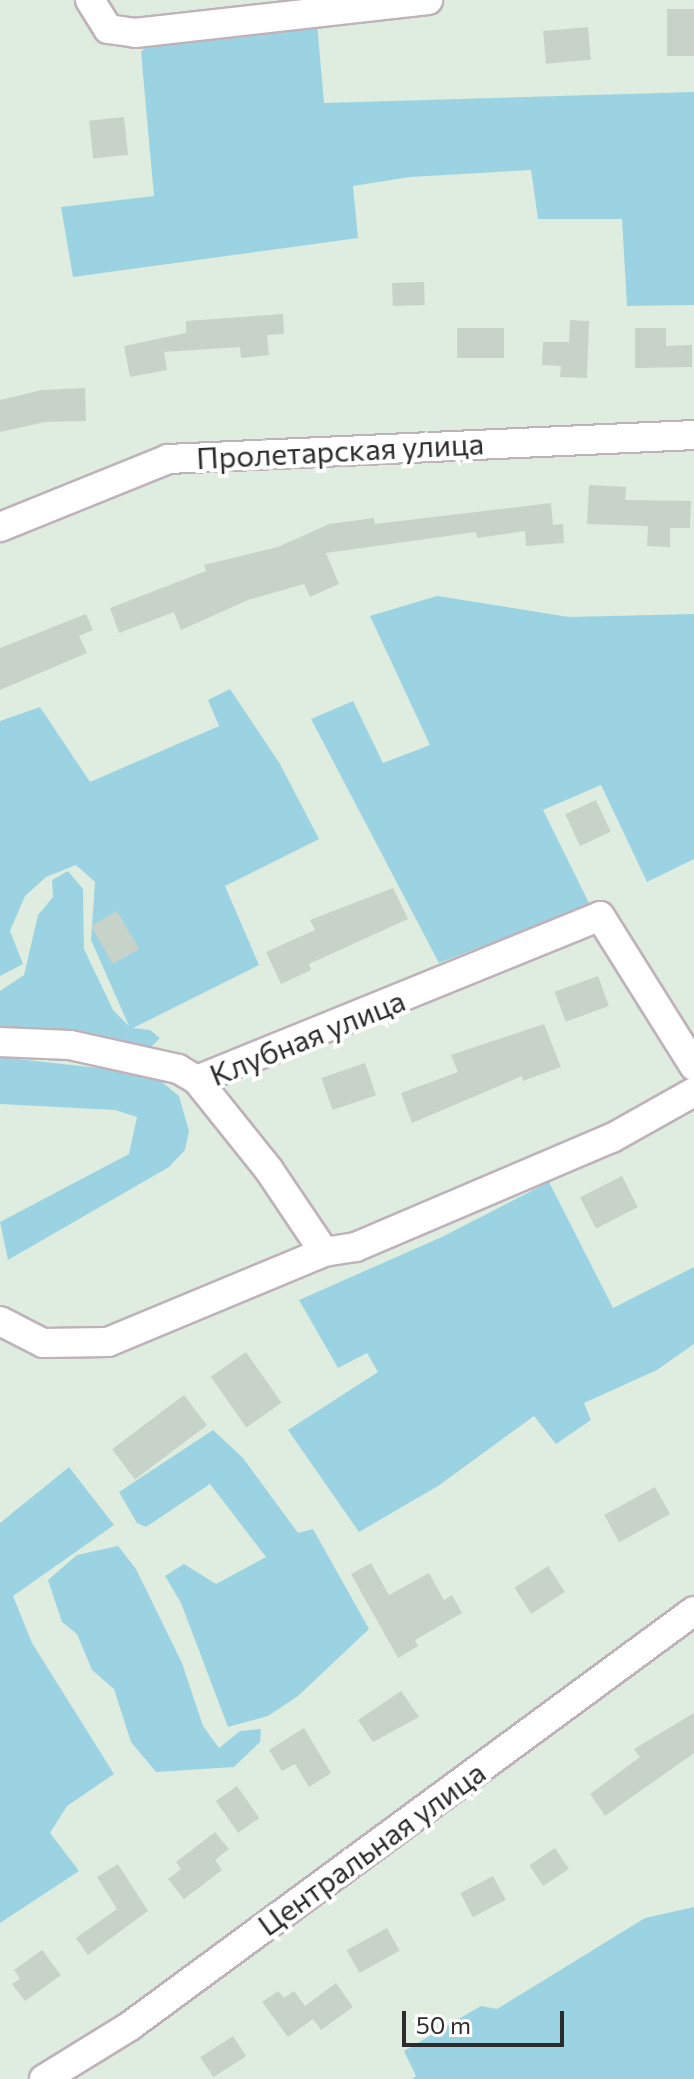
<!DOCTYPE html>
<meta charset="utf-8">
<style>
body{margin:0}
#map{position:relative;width:694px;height:2079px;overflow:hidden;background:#deede0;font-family:Commissioner,sans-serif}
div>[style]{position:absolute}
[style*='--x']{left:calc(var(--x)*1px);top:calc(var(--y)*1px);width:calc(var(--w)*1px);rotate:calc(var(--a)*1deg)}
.green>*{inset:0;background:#9cd3e2}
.building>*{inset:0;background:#c7d3c8;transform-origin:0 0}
.roads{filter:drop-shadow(2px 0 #bfb2ba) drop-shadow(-2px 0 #bfb2ba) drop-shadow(0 2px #bfb2ba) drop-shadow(0 -2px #bfb2ba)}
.minor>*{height:28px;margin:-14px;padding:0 14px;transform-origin:14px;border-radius:14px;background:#fff}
span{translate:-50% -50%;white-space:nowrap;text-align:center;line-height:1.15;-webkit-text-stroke:8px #fff;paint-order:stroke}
.street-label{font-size:30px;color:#2c2c2c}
.scale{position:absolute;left:402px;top:2011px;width:162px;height:36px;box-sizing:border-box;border:4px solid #2c2c2c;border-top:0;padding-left:10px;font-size:24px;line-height:28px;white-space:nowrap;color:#2c2c2c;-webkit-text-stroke:6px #fff;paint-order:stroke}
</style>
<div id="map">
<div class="green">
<div style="clip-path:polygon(317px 23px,324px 103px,694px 92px,694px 305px,627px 306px,622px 219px,538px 219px,531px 170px,410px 177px,353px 186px,358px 238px,73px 277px,61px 207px,154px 196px,141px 52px,152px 41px)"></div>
<div style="clip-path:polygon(437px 596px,569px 617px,694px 614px,694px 859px,647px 882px,601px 785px,543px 810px,590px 905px,439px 963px,311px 719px,353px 701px,383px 763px,430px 745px,370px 616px)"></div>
<div style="clip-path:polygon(230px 689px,280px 764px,319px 839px,225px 886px,259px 965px,133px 1028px,150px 1030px,160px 1038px,150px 1048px,0 1028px,0 991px,24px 975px,38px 915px,53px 897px,52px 880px,68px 871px,83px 889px,84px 949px,113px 1010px,129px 1026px,91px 940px,95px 882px,76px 865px,46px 877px,25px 896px,10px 931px,23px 964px,0 976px,0 721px,40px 707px,90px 782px,219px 726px,208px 700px)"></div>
<div style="clip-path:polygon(0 1057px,152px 1074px,179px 1096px,189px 1131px,185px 1150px,169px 1167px,8px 1260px,0 1222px,129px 1154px,137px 1117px,115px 1110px,0 1104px)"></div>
<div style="clip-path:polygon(549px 1182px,613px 1308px,694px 1267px,694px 1344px,657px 1370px,584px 1403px,591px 1420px,556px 1444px,534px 1416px,438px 1486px,359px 1532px,288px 1430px,378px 1372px,367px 1353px,338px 1368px,299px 1300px,444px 1236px)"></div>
<div style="clip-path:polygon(213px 1430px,243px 1458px,298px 1533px,313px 1529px,369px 1629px,298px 1696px,268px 1716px,228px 1727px,181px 1603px,165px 1576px,184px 1564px,216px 1584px,266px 1557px,210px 1484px,146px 1527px,137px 1523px,119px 1492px)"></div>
<div style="clip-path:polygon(69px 1467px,114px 1525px,13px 1596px,32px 1643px,114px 1774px,67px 1806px,50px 1833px,79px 1871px,0 1923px,0 1523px)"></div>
<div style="clip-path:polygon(118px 1546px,136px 1569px,182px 1663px,203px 1726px,219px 1748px,240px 1731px,261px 1729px,260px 1742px,234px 1767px,156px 1772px,131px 1742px,114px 1689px,92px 1670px,77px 1634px,62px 1622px,48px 1580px,77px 1555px)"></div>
<div style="clip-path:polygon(694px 1907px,694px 2079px,412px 2079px,416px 2076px,404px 2051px,481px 2006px,497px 2009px,645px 1918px)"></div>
</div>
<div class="building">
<div style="left:694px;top:9px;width:47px;height:27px;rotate:90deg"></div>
<div style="left:588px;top:27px;width:33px;height:45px;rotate:85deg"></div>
<div style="left:124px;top:117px;width:38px;height:35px;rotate:84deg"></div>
<div style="left:424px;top:282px;width:23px;height:32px;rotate:88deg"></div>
<div style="clip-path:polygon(283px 314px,284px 334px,267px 335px,269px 355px,241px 358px,240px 347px,164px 352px,167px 370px,130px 377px,124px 346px,186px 333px,186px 321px)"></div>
<div style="clip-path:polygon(570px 320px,589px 321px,587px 378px,560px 377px,561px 366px,542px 365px,543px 342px,569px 342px)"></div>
<div style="left:457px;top:328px;width:47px;height:30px"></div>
<div style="clip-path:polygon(635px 328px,666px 328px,666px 346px,692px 345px,692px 367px,635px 368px)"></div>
<div style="clip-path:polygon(85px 388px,86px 421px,45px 422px,0 432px,0 400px,42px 390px)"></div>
<div style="clip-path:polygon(589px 485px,626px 487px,625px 500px,691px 501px,690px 528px,670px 528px,670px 547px,647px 546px,648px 526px,587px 524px)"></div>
<div style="clip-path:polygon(551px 503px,553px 525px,563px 524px,564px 543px,526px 546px,525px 531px,477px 538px,476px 532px,326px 553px,339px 584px,310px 597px,304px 584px,248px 600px,181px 630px,174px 612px,119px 633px,110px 608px,206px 571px,204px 565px,278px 547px,329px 524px,374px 518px,375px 524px)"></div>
<div style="clip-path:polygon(86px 614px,93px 630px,79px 636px,87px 653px,0 690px,0 648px)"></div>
<div style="left:596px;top:800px;width:35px;height:34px;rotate:65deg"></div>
<div style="clip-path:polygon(393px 888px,408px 919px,309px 964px,311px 970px,281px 984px,266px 952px,315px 930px,310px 920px)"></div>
<div style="left:117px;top:911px;width:44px;height:30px;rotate:60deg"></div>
<div style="left:598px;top:976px;width:32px;height:46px;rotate:70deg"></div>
<div style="clip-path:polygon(544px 1024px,561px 1067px,523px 1081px,522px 1076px,412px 1123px,401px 1093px,458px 1072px,451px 1055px)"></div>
<div style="left:365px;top:1063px;width:34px;height:46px;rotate:71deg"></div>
<div style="left:622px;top:1176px;width:35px;height:47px;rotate:63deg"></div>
<div style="left:246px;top:1352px;width:62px;height:43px;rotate:55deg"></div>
<div style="left:184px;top:1395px;width:38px;height:90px;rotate:53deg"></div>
<div style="left:655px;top:1487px;width:31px;height:58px;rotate:61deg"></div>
<div style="clip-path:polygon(371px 1563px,389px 1595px,429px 1573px,444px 1600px,452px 1595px,462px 1613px,415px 1640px,418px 1646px,398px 1658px,351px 1574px)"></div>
<div style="left:548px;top:1566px;width:31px;height:40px;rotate:57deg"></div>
<div style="clip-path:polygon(401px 1691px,419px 1717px,373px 1742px,358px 1720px)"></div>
<div style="clip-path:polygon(694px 1713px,694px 1753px,605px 1816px,590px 1794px,640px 1757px,634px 1749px)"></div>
<div style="clip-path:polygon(304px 1728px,331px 1773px,309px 1787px,295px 1764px,282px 1771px,269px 1750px)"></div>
<div style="left:237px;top:1786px;width:39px;height:26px;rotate:55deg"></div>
<div style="clip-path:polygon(215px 1832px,229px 1849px,215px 1860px,222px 1870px,184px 1899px,168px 1879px,181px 1869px,176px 1862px)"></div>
<div style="left:555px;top:1848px;width:25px;height:31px;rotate:56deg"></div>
<div style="clip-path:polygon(118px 1864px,148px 1911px,88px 1955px,76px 1938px,117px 1909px,97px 1877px)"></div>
<div style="left:493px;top:1876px;width:27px;height:37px;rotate:62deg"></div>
<div style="left:387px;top:1928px;width:26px;height:46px;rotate:61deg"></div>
<div style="clip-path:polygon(42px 1950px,61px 1975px,25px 2001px,12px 1984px,20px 1979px,14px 1970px)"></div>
<div style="clip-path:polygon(336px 1983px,353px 2007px,321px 2030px,313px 2019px,288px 2037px,262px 2002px,278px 1991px,284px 1998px,294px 1991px,305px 2006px)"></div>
<div style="left:233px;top:2036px;width:24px;height:39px;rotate:57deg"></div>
</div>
<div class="roads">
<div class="minor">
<div style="--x:90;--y:0;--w:34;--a:58"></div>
<div style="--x:108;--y:29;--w:27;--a:8"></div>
<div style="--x:135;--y:33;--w:295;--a:-6.4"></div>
<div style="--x:0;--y:527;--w:181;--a:-22"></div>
<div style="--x:168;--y:459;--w:527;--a:-2.61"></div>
<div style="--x:0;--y:1042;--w:70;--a:2.5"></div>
<div style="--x:70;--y:1045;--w:111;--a:12.5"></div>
<div style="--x:178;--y:1069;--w:22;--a:30"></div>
<div style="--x:197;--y:1080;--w:115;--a:51.3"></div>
<div style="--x:269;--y:1170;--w:99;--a:56.1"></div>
<div style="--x:324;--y:1252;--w:32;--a:-9"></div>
<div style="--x:356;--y:1247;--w:278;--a:-23.1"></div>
<div style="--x:612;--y:1138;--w:94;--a:-29.3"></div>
<div style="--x:197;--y:1080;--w:435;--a:-22.1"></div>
<div style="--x:600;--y:916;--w:177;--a:57.9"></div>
<div style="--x:0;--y:1321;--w:48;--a:27.1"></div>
<div style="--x:43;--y:1343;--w:65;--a:-0.9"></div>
<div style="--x:108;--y:1342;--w:234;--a:-22.6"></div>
<div style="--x:44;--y:2079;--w:101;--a:-31.6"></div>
<div style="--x:130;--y:2026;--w:700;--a:-36.35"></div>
</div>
</div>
<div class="street-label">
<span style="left:340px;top:450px;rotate:-3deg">Пролетарская улица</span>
<span style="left:307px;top:1037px;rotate:-22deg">Клубная улица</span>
<span style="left:371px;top:1848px;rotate:-36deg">Центральная улица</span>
</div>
<div class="scale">50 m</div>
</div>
